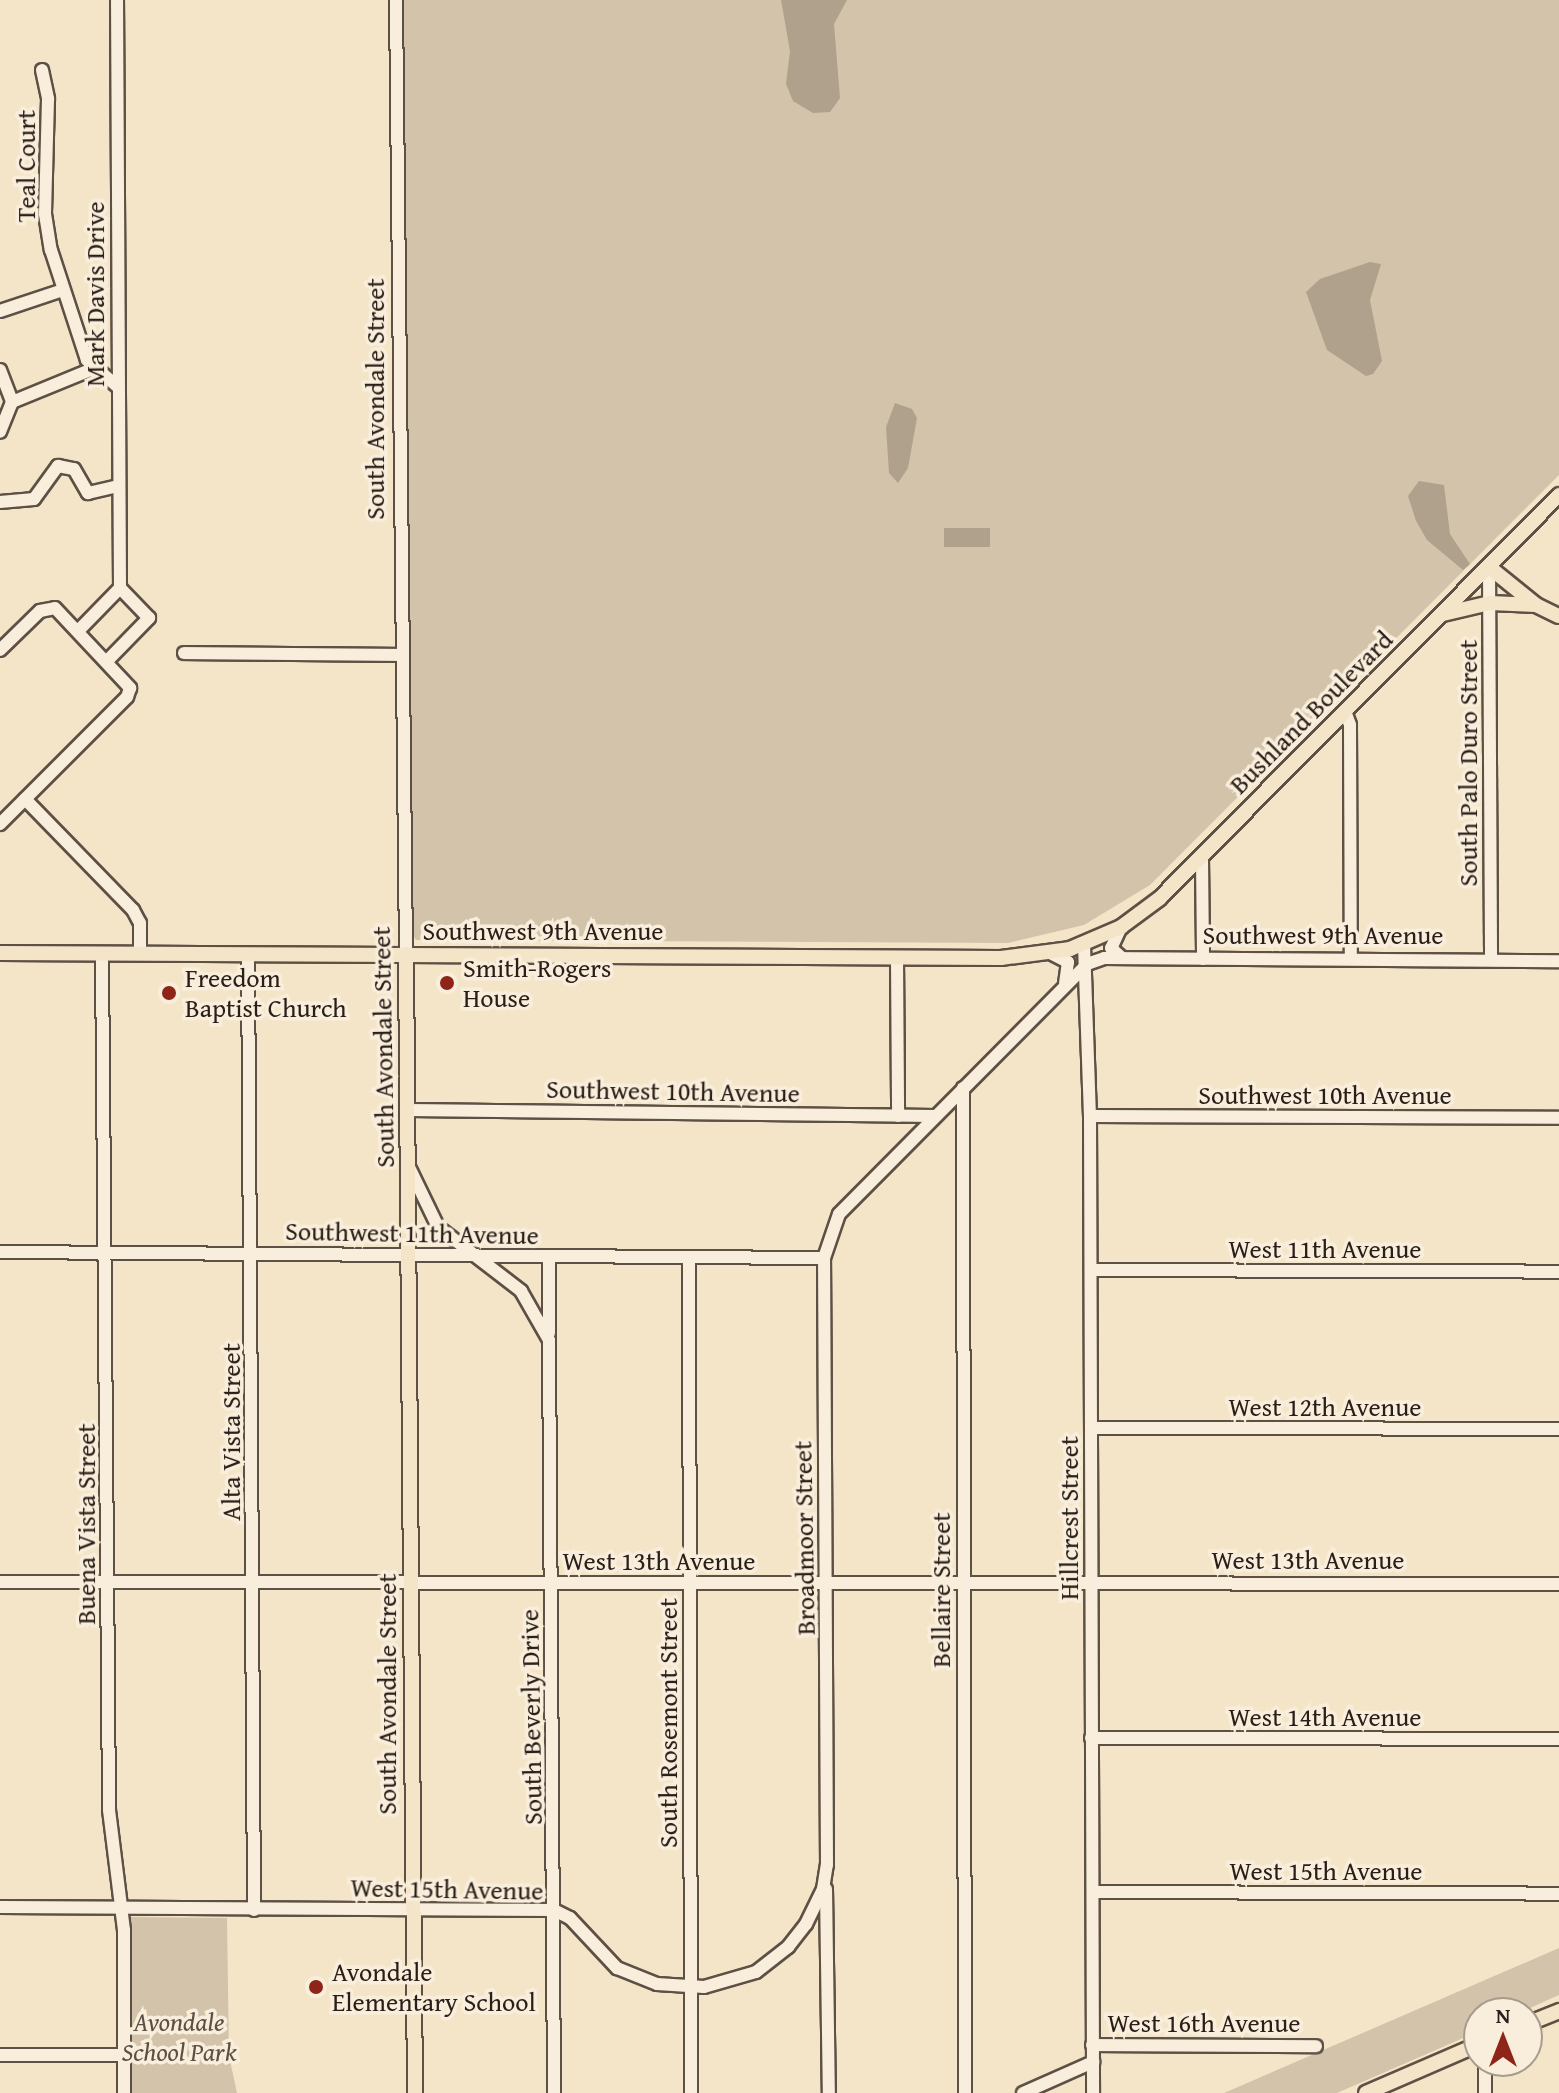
<!DOCTYPE html>
<style>
body{margin:0}
#map{position:relative;width:1559px;height:2093px;overflow:hidden;background:#f5e5c8;font-family:"Gentium Book Plus",serif}
div>[style]{position:absolute}
[style*='--x']{left:calc(var(--x)*1px);top:calc(var(--y)*1px);width:calc(var(--w)*1px);rotate:calc(var(--a)*1deg)}
.green>*{inset:0;background:#d2c3aa}
.water>*{inset:0;background:#b0a18c;transform-origin:0 0}
.roads{filter:drop-shadow(2px 0 #5d5044) drop-shadow(-2px 0 #5d5044) drop-shadow(0 2px #5d5044) drop-shadow(0 -2px #5d5044)}
.minor>*{height:12px;margin:-6px;padding:0 6px;transform-origin:6px;border-radius:6px;background:#f8eedb}
.major>*{height:14px;margin:-7px;padding:0 7px;transform-origin:7px;border-radius:7px;background:#f5e5c8}
.dots>*{width:22px;height:22px;translate:-50% -50%;box-sizing:border-box;border:4px solid #f8eedb;border-radius:50%}
span{translate:-50% -50%;white-space:nowrap;text-align:center;line-height:1.15;-webkit-text-stroke:7px #f8eedb;paint-order:stroke}
.street-label{font-size:26px;color:#2a1e18}
.poi-label{font-size:26px;color:#2a1e18}
.left{translate:0 -50%;text-align:left}
.park-label{font-size:26px;color:#5c5044;font-style:italic}
.north{position:absolute;left:1463px;top:1997px;width:80px;height:80px;box-sizing:border-box;background:#f8eedb;border:2px solid #a69b8d;border-radius:50%;rotate:0deg;font-size:22px;font-weight:700;line-height:32px;text-align:center;color:#2a1e18}
.north::after{content:'';display:block;margin:auto;width:28px;height:36px;background:#8f2418;clip-path:polygon(50% 0,100% 100%,50% 72%,0 100%)}
</style>
<div id="map">
<div class="green">
<div style="clip-path:polygon(403px 0,1559px 0,1559px 475px,1150px 885px,1084px 925px,1008px 943px,416px 940px,409px 928px)"></div>
<div style="clip-path:polygon(129px 1917px,227px 1918px,229px 2056px,237px 2093px,130px 2093px)"></div>
<div style="clip-path:polygon(1559px 1948px,1559px 1995px,1519px 2013px,1479px 2013px,1479px 2031px,1461px 2039px,1337px 2093px,1224px 2093px)"></div>
</div>
<div class="water">
<div style="clip-path:polygon(847px 0,834px 24px,840px 98px,830px 112px,813px 113px,793px 101px,786px 84px,790px 51px,781px 0)"></div>
<div style="clip-path:polygon(1370px 262px,1381px 264px,1370px 300px,1382px 361px,1373px 374px,1366px 376px,1327px 350px,1306px 292px,1320px 279px)"></div>
<div style="clip-path:polygon(895px 403px,912px 409px,917px 418px,908px 468px,898px 483px,889px 473px,886px 427px)"></div>
<div style="clip-path:polygon(1419px 481px,1444px 485px,1450px 534px,1470px 564px,1463px 570px,1427px 540px,1416px 521px,1408px 496px)"></div>
<div style="left:944px;top:528px;width:46px;height:19px"></div>
</div>
<div class="roads">
<div class="minor">
<div style="--x:396;--y:0;--w:954;--a:89.4"></div>
<div style="--x:42;--y:70;--w:30;--a:78"></div>
<div style="--x:48;--y:99;--w:115;--a:91.5"></div>
<div style="--x:45;--y:214;--w:36;--a:81"></div>
<div style="--x:51;--y:250;--w:116;--a:71.9"></div>
<div style="--x:87;--y:360;--w:41;--a:41.1"></div>
<div style="--x:0;--y:311;--w:66;--a:-18.4"></div>
<div style="--x:0;--y:370;--w:34;--a:69"></div>
<div style="--x:12;--y:402;--w:32;--a:112"></div>
<div style="--x:12;--y:402;--w:90;--a:-22.3"></div>
<div style="--x:0;--y:502;--w:34;--a:-5"></div>
<div style="--x:34;--y:499;--w:41;--a:-54"></div>
<div style="--x:58;--y:466;--w:16;--a:11"></div>
<div style="--x:74;--y:469;--w:28;--a:60"></div>
<div style="--x:88;--y:493;--w:31;--a:-13"></div>
<div style="--x:1489;--y:567;--w:393;--a:89.7"></div>
<div style="--x:79;--y:630;--w:59;--a:-45.7"></div>
<div style="--x:120;--y:588;--w:588;--a:-90.29"></div>
<div style="--x:0;--y:650;--w:56;--a:-44.3"></div>
<div style="--x:40;--y:611;--w:15;--a:-11"></div>
<div style="--x:55;--y:608;--w:110;--a:46.8"></div>
<div style="--x:130;--y:688;--w:9;--a:108"></div>
<div style="--x:127;--y:697;--w:180;--a:135"></div>
<div style="--x:184;--y:653;--w:217;--a:0.5"></div>
<div style="--x:108;--y:660;--w:59;--a:-45.7"></div>
<div style="--x:149;--y:618;--w:42;--a:-134"></div>
<div style="--x:1345;--y:711;--w:15;--a:70"></div>
<div style="--x:1350;--y:725;--w:234;--a:89.8"></div>
<div style="--x:25;--y:799;--w:155;--a:45.8"></div>
<div style="--x:133;--y:910;--w:15;--a:62"></div>
<div style="--x:140;--y:923;--w:31;--a:90"></div>
<div style="--x:1202;--y:858;--w:101;--a:89.4"></div>
<div style="--x:1121;--y:927;--w:23;--a:115"></div>
<div style="--x:1111;--y:948;--w:13;--a:42"></div>
<div style="--x:1084;--y:945;--w:171;--a:88"></div>
<div style="--x:1090;--y:1116;--w:977;--a:89.82"></div>
<div style="--x:102;--y:954;--w:856;--a:89.53"></div>
<div style="--x:109;--y:1810;--w:121;--a:82.9"></div>
<div style="--x:124;--y:1930;--w:163;--a:90"></div>
<div style="--x:248;--y:954;--w:956;--a:89.64"></div>
<div style="--x:1052;--y:954;--w:18;--a:27"></div>
<div style="--x:1068;--y:962;--w:21;--a:98"></div>
<div style="--x:897;--y:958;--w:158;--a:89.6"></div>
<div style="--x:963;--y:1088;--w:1005;--a:89.89"></div>
<div style="--x:409;--y:1110;--w:527;--a:0.65"></div>
<div style="--x:1090;--y:1116;--w:469;--a:0.2"></div>
<div style="--x:410;--y:1169;--w:64;--a:64.2"></div>
<div style="--x:438;--y:1227;--w:105;--a:37.6"></div>
<div style="--x:521;--y:1291;--w:56;--a:60.3"></div>
<div style="--x:549;--y:1340;--w:753;--a:89.62"></div>
<div style="--x:0;--y:1252;--w:824;--a:0.42"></div>
<div style="--x:549;--y:1257;--w:76;--a:90"></div>
<div style="--x:689;--y:1258;--w:835;--a:89.86"></div>
<div style="--x:1091;--y:1270;--w:468;--a:0.2"></div>
<div style="--x:1091;--y:1428;--w:468;--a:0.1"></div>
<div style="--x:0;--y:1582;--w:1559;--a:0.07"></div>
<div style="--x:1091;--y:1738;--w:468;--a:0.1"></div>
<div style="--x:826;--y:1889;--w:204;--a:89.2"></div>
<div style="--x:1093;--y:1892;--w:466;--a:0.2"></div>
<div style="--x:0;--y:1907;--w:554;--a:0.31"></div>
<div style="--x:554;--y:1910;--w:18;--a:27"></div>
<div style="--x:570;--y:1918;--w:69;--a:46.8"></div>
<div style="--x:617;--y:1968;--w:43;--a:21.8"></div>
<div style="--x:657;--y:1984;--w:47;--a:3.7"></div>
<div style="--x:704;--y:1987;--w:54;--a:-16.1"></div>
<div style="--x:756;--y:1972;--w:41;--a:-38"></div>
<div style="--x:788;--y:1947;--w:29;--a:-52"></div>
<div style="--x:806;--y:1924;--w:39;--a:-64"></div>
<div style="--x:823;--y:1889;--w:24;--a:-81"></div>
<div style="--x:827;--y:1865;--w:607;--a:-90.28"></div>
<div style="--x:824;--y:1258;--w:46;--a:-71.2"></div>
<div style="--x:839;--y:1214;--w:352;--a:-45.2"></div>
<div style="--x:1087;--y:964;--w:18;--a:-19"></div>
<div style="--x:1104;--y:958;--w:455;--a:0.4"></div>
<div style="--x:1092;--y:2045;--w:224;--a:0.3"></div>
<div style="--x:0;--y:2055;--w:124;--a:0"></div>
<div style="--x:1485;--y:2061;--w:32;--a:90"></div>
<div style="--x:1023;--y:2093;--w:77;--a:-23.9"></div>
</div>
<div class="major">
<div style="--x:1489;--y:567;--w:60;--a:39"></div>
<div style="--x:1536;--y:605;--w:25;--a:26"></div>
<div style="--x:1443;--y:614;--w:48;--a:-13.2"></div>
<div style="--x:1490;--y:603;--w:46;--a:2.5"></div>
<div style="--x:0;--y:953;--w:1001;--a:0.29"></div>
<div style="--x:1001;--y:958;--w:70;--a:-7.4"></div>
<div style="--x:1070;--y:949;--w:56;--a:-23.3"></div>
<div style="--x:1121;--y:927;--w:49;--a:-36.6"></div>
<div style="--x:1160;--y:898;--w:567;--a:-45.29"></div>
<div style="--x:406;--y:954;--w:1139;--a:89.55"></div>
<div style="--x:1527;--y:2024;--w:35;--a:-22"></div>
<div style="--x:1366;--y:2093;--w:123;--a:-23.4"></div>
</div>
</div>
<div class="dots">
<div style="left:447px;top:983px;background:#8f2418"></div>
<div style="left:169px;top:993px;background:#8f2418"></div>
<div style="left:316px;top:1987px;background:#8f2418"></div>
</div>
<div class="street-label">
<span style="left:26px;top:166px;rotate:-90deg">Teal Court</span>
<span style="left:95px;top:294px;rotate:-90deg">Mark Davis Drive</span>
<span style="left:375px;top:399px;rotate:-90deg">South Avondale Street</span>
<span style="left:1311px;top:712px;rotate:-45deg">Bushland Boulevard</span>
<span style="left:1468px;top:763px;rotate:-90deg">South Palo Duro Street</span>
<span style="left:543px;top:931px">Southwest 9th Avenue</span>
<span style="left:1323px;top:935px">Southwest 9th Avenue</span>
<span style="left:383px;top:1047px;rotate:-91deg">South Avondale Street</span>
<span style="left:673px;top:1091px;rotate:1deg">Southwest 10th Avenue</span>
<span style="left:1325px;top:1095px">Southwest 10th Avenue</span>
<span style="left:412px;top:1233px;rotate:1deg">Southwest 11th Avenue</span>
<span style="left:1325px;top:1249px">West 11th Avenue</span>
<span style="left:1325px;top:1407px">West 12th Avenue</span>
<span style="left:231px;top:1432px;rotate:-90deg">Alta Vista Street</span>
<span style="left:1069px;top:1518px;rotate:-90deg">Hillcrest Street</span>
<span style="left:86px;top:1524px;rotate:-90deg">Buena Vista Street</span>
<span style="left:804px;top:1538px;rotate:-91deg">Broadmoor Street</span>
<span style="left:1308px;top:1560px">West 13th Avenue</span>
<span style="left:659px;top:1561px">West 13th Avenue</span>
<span style="left:941px;top:1590px;rotate:-90deg">Bellaire Street</span>
<span style="left:387px;top:1694px;rotate:-90deg">South Avondale Street</span>
<span style="left:531px;top:1717px;rotate:-91deg">South Beverly Drive</span>
<span style="left:1325px;top:1717px">West 14th Avenue</span>
<span style="left:668px;top:1723px;rotate:-90deg">South Rosemont Street</span>
<span style="left:1326px;top:1871px">West 15th Avenue</span>
<span style="left:447px;top:1889px;rotate:1deg">West 15th Avenue</span>
<span style="left:1204px;top:2023px">West 16th Avenue</span>
</div>
<div class="poi-label">
<span class="left" style="left:463px;top:983px">Smith-Rogers<br>House</span>
<span class="left" style="left:185px;top:993px">Freedom<br>Baptist Church</span>
<span class="left" style="left:332px;top:1987px">Avondale<br>Elementary School</span>
</div>
<div class="park-label">
<span style="left:179px;top:2037px">Avondale<br>School Park</span>
</div>
<div class="north">N</div>
</div>
